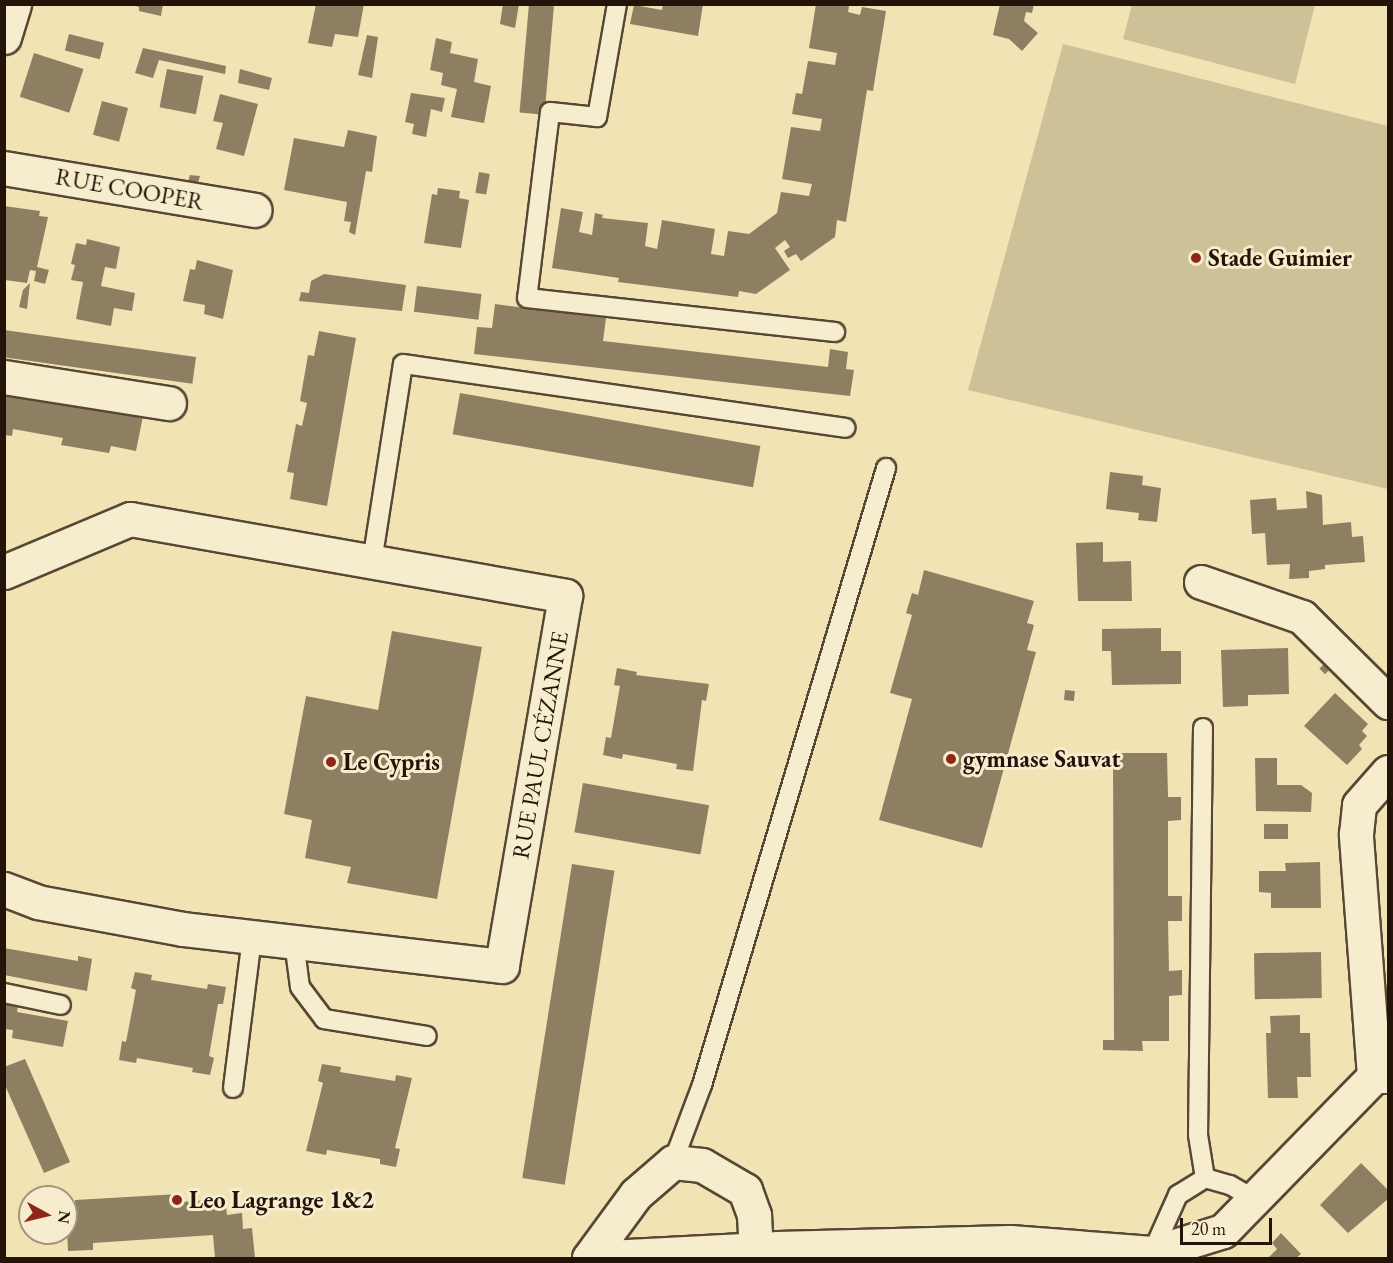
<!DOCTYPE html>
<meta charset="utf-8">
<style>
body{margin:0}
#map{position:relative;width:1393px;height:1263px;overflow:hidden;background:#f1e3b4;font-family:"EB Garamond",serif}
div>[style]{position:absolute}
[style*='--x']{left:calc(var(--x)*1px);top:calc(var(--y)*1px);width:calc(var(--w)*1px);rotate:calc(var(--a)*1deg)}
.green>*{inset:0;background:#cec097}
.building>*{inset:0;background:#8f7f62;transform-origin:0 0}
.roads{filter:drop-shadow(2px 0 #574734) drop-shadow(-2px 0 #574734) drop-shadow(0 2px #574734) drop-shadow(0 -2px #574734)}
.service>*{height:18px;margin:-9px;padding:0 9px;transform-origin:9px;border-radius:9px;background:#f6edce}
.minor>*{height:33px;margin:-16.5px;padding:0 16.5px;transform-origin:16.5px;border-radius:16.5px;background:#f6edce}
.dots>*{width:16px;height:16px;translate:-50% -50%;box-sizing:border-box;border:3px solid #f6edce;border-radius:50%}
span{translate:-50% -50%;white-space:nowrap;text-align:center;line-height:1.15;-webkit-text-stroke:6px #f6edce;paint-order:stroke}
.street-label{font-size:24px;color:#241309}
.poi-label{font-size:24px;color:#241309;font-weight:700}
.left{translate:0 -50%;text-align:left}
.frame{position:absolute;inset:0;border:6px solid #241309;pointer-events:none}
.north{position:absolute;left:18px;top:1185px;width:60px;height:60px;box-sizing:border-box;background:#f6edce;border:2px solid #a2967f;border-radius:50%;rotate:98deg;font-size:16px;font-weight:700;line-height:24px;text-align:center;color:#241309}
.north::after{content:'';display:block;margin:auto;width:21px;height:27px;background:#8f2418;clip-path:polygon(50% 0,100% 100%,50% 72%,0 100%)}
.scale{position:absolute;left:1180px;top:1218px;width:92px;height:27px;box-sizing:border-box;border:3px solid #241309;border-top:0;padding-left:8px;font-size:18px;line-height:21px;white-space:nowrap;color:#241309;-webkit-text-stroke:4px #f6edce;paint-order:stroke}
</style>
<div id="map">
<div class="green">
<div style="clip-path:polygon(1132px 5px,1132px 4px,1315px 5px,1295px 84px,1123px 39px)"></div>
<div style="clip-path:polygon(1063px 44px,1388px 126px,1388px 489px,968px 390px)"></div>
</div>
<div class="building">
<div style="clip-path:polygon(130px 4px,163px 4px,161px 16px,139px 11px,139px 7px)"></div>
<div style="clip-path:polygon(316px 4px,364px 4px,358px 37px,335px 34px,332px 47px,308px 43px)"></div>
<div style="clip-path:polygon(503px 4px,519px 4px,515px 28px,500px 24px)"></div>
<div style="left:529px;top:4px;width:25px;height:109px;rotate:5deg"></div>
<div style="clip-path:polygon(663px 4px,703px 4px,698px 36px,630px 24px,634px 5px,662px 10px)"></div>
<div style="clip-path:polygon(816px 4px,849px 6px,848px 12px,860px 15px,862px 7px,886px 11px,873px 91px,867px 90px,846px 222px,837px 220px,835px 237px,801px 261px,796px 254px,788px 258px,784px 251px,790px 247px,785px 240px,775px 248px,790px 270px,756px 294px,739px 291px,738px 297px,618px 282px,619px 278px,552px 268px,561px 208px,583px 212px,579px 232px,592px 235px,595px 213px,603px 215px,602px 218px,648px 223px,645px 246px,657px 249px,662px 220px,715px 229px,711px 254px,724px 256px,728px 231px,749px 234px,777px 213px,781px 192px,809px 196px,812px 184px,782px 179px,791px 127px,820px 131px,822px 119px,792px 114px,796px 93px,802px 94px,808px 61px,835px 65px,837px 53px,809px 48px)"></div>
<div style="clip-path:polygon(1000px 4px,1034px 4px,1032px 13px,1026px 12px,1024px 21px,1038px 33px,1022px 51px,1009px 39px,993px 35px)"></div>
<div style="left:69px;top:34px;width:36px;height:17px;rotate:14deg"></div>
<div style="clip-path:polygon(367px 35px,378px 37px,372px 78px,358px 75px)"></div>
<div style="clip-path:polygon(436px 38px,452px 42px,450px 53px,478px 59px,474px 82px,491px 86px,484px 123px,451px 117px,457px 89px,441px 85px,443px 73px,430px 70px)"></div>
<div style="clip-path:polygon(143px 48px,226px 66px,225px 74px,159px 60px,153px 78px,135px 73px)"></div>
<div style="left:34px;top:53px;width:52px;height:46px;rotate:18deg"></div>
<div style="left:167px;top:69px;width:37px;height:39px;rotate:11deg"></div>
<div style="clip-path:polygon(240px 69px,272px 78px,269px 90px,238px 83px)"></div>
<div style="clip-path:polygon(411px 93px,445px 98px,442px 112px,431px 109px,426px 137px,412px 134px,414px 124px,405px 122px)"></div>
<div style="clip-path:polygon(220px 94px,258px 104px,244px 156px,216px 149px,223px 123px,213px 121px)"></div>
<div style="left:102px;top:101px;width:27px;height:35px;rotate:15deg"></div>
<div style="clip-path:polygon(348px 130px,377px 136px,372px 172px,366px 171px,355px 235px,349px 232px,351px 222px,344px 221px,347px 202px,284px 190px,294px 138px,344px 147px)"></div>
<div style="left:479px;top:172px;width:11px;height:21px;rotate:10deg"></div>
<div style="clip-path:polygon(190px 175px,200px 176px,197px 186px,187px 185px)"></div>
<div style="clip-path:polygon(438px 188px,460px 191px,459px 198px,469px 200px,461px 248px,424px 243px,432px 194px,437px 195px)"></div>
<div style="clip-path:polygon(4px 206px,40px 211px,39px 216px,48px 217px,37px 267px,49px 270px,45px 284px,34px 281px,36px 271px,30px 270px,27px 283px,5px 280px)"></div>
<div style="clip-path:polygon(87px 239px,120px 247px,116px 269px,105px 267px,101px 286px,135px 293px,132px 311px,114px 308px,111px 326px,76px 319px,83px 282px,71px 280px,75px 265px,71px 264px,76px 243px,86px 245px)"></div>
<div style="clip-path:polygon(197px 260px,233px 270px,223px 319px,204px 314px,205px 305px,183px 301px,190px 269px,195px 270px)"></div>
<div style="clip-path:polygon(324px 274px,406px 285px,402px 311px,299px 301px,301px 292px,309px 293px,311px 281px)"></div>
<div style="clip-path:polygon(30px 283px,27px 309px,19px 307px,23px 290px)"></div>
<div style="left:417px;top:286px;width:65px;height:26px;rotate:7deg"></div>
<div style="clip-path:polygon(495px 304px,606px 318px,603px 341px,828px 367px,830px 349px,848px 352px,846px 369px,854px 370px,850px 396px,474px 354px,477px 327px,492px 328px)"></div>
<div style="left:4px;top:330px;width:194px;height:27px;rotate:8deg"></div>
<div style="clip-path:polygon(319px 331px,356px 338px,327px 506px,290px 499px,294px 473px,287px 472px,296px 424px,302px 426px,307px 403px,300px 401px,308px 355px,314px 356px)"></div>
<div style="clip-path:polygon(4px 390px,143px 416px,136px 451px,111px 446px,109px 453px,61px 445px,63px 438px,13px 429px,12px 436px,4px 435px)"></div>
<div style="left:460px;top:393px;width:305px;height:42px;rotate:10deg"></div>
<div style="clip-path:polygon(1110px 472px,1143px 476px,1142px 485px,1161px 488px,1157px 522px,1138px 520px,1139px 513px,1106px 509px)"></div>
<div style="clip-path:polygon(1306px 491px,1322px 495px,1323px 525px,1351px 522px,1352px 537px,1363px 536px,1365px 562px,1325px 565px,1325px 569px,1309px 571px,1309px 578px,1289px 579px,1290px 564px,1267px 565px,1265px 533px,1252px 534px,1250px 500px,1276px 498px,1277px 510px,1307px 508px)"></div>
<div style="clip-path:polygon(1103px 542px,1103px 562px,1131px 561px,1132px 601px,1078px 601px,1076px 543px)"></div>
<div style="clip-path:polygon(924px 570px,1034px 601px,1027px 623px,1034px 625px,1027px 650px,1036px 652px,982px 848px,879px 820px,912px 699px,890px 693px,912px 615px,906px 613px,912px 593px,918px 595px)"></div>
<div style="clip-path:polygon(1161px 628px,1161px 651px,1181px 651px,1181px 684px,1112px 685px,1111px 651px,1102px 651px,1102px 629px)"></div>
<div style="clip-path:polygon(392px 631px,482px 647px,437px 899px,347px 883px,351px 867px,305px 858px,312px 820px,284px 814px,306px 696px,378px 710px)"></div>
<div style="clip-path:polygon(1288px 648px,1289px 694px,1248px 695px,1248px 706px,1223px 707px,1221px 650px)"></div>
<div style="left:1330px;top:658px;width:8px;height:15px;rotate:45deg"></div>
<div style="clip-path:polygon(617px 668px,637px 672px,636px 675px,709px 684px,706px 701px,702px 700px,693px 771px,676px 769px,677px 764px,623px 754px,622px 759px,603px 755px,606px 737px,611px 738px,620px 686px,614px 685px)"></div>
<div style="left:1065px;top:690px;width:10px;height:10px;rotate:6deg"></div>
<div style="clip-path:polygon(1335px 693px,1368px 724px,1362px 731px,1367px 736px,1359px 745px,1362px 749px,1347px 765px,1304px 726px)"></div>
<div style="clip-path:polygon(1113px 753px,1167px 753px,1168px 797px,1181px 797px,1181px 820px,1168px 821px,1168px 896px,1182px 896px,1182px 921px,1168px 921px,1169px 971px,1182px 970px,1182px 995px,1169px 996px,1169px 1041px,1142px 1041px,1143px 1051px,1103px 1050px,1103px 1040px,1114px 1040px)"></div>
<div style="clip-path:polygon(1255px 758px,1277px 758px,1277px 785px,1301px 785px,1312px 793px,1311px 812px,1256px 811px)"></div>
<div style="left:583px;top:783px;width:128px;height:50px;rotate:10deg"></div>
<div style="left:1264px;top:824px;width:24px;height:15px"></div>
<div style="clip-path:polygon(1320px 862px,1321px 908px,1271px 908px,1271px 893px,1259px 892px,1259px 871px,1286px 871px,1285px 863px)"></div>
<div style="left:572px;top:864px;width:43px;height:318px;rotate:9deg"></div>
<div style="clip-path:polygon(4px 948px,78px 961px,78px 956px,92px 959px,87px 991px,4px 975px)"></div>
<div style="left:1321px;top:952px;width:46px;height:67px;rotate:89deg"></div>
<div style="clip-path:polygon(135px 972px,152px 975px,151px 980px,207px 989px,208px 984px,226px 987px,223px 1004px,218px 1004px,209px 1056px,214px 1058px,210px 1075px,192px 1072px,193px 1068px,137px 1058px,136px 1063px,119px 1060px,122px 1041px,126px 1042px,136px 990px,131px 988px)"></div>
<div style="clip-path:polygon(4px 1003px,18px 1005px,17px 1012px,68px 1021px,63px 1047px,12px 1038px,13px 1030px,4px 1029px)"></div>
<div style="clip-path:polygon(1300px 1015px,1300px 1033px,1310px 1033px,1311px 1077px,1297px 1077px,1298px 1098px,1268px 1098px,1266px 1033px,1271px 1033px,1270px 1016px)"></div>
<div style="clip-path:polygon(25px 1059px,70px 1162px,44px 1173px,4px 1083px,4px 1067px)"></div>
<div style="clip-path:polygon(322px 1064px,341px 1067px,340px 1072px,395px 1081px,396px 1075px,412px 1078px,395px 1148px,400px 1149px,396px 1167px,380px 1164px,380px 1159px,327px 1150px,326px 1155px,306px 1151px,323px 1083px,318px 1081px)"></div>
<div style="clip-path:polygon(1361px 1163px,1388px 1190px,1388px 1199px,1348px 1233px,1320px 1205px)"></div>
<div style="clip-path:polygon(179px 1194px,180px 1202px,210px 1200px,211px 1208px,226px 1207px,227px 1215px,242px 1213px,243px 1229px,252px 1228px,255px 1258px,215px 1258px,213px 1235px,93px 1243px,93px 1250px,68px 1251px,66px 1210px,75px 1209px,75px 1200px)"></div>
<div style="clip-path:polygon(1281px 1233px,1301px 1254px,1296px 1258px,1268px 1258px,1277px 1249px,1272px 1243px)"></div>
</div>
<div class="roads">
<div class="service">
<div style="--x:617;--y:4;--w:115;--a:100"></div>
<div style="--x:597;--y:117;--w:47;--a:-173.9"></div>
<div style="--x:550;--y:112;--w:187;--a:97"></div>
<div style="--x:527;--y:298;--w:310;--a:6.3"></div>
<div style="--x:372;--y:562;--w:200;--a:-81.1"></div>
<div style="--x:403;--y:364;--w:447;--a:8.2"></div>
<div style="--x:1203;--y:728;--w:407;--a:90.7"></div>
<div style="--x:1198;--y:1135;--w:44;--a:80.8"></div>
<div style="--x:294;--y:942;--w:45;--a:82.4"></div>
<div style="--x:300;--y:987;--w:40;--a:53"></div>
<div style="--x:324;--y:1019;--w:104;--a:9.4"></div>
<div style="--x:4;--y:993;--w:58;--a:11.9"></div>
<div style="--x:233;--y:1088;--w:152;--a:-82.8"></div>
<div style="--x:673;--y:1162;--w:82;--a:-69.4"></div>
<div style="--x:702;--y:1085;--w:644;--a:-73.39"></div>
<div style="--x:1152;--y:1253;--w:64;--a:-65.9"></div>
<div style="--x:1178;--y:1195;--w:32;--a:-32"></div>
<div style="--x:1205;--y:1178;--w:26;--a:16"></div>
<div style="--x:1230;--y:1185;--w:30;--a:30"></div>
</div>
<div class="minor">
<div style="--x:4;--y:37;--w:34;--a:-73"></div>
<div style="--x:4;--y:168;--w:254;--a:9.5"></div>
<div style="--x:4;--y:377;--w:167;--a:9"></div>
<div style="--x:4;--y:572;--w:137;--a:-22.8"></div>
<div style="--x:130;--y:519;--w:442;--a:10"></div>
<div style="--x:565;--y:596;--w:375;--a:99.7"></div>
<div style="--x:502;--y:966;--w:321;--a:-173.4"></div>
<div style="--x:183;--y:929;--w:147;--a:-169.5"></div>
<div style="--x:38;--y:902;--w:36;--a:-159"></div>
<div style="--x:1201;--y:582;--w:107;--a:19.1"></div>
<div style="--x:1302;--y:617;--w:121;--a:44.7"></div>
<div style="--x:1374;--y:1076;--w:243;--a:-94.3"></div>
<div style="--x:1356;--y:834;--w:29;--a:-84"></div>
<div style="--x:1359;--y:805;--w:44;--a:-48.7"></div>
<div style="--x:589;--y:1258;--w:188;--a:-3"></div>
<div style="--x:777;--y:1248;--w:233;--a:-1.5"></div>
<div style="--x:1010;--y:1242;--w:142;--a:4.4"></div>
<div style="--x:589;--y:1258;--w:79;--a:-53.7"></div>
<div style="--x:636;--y:1194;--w:49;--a:-40.9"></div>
<div style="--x:673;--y:1162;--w:29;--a:6"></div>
<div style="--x:702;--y:1165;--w:50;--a:30.2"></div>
<div style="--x:745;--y:1190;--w:27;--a:70"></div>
<div style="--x:754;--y:1215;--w:34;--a:87"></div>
<div style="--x:1145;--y:1258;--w:9;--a:-36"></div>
<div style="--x:1152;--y:1253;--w:74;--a:-17.2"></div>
<div style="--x:1223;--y:1231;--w:216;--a:-45.7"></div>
<div style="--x:1374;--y:1076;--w:14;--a:0"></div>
</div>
</div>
<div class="dots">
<div style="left:1196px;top:258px;background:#8f2418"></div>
<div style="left:951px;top:759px;background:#8f2418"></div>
<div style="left:331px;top:762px;background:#8f2418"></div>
<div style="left:177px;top:1200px;background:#8f2418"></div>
</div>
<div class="street-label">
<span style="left:130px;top:189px;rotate:10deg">RUE COOPER</span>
<span style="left:540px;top:745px;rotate:-80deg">RUE PAUL CÉZANNE</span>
</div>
<div class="poi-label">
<span class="left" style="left:1208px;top:258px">Stade Guimier</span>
<span class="left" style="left:963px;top:759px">gymnase Sauvat</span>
<span class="left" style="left:343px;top:762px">Le Cypris</span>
<span class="left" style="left:189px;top:1200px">Leo Lagrange 1&amp;2</span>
</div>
<div class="frame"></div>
<div class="north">N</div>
<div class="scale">20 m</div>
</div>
